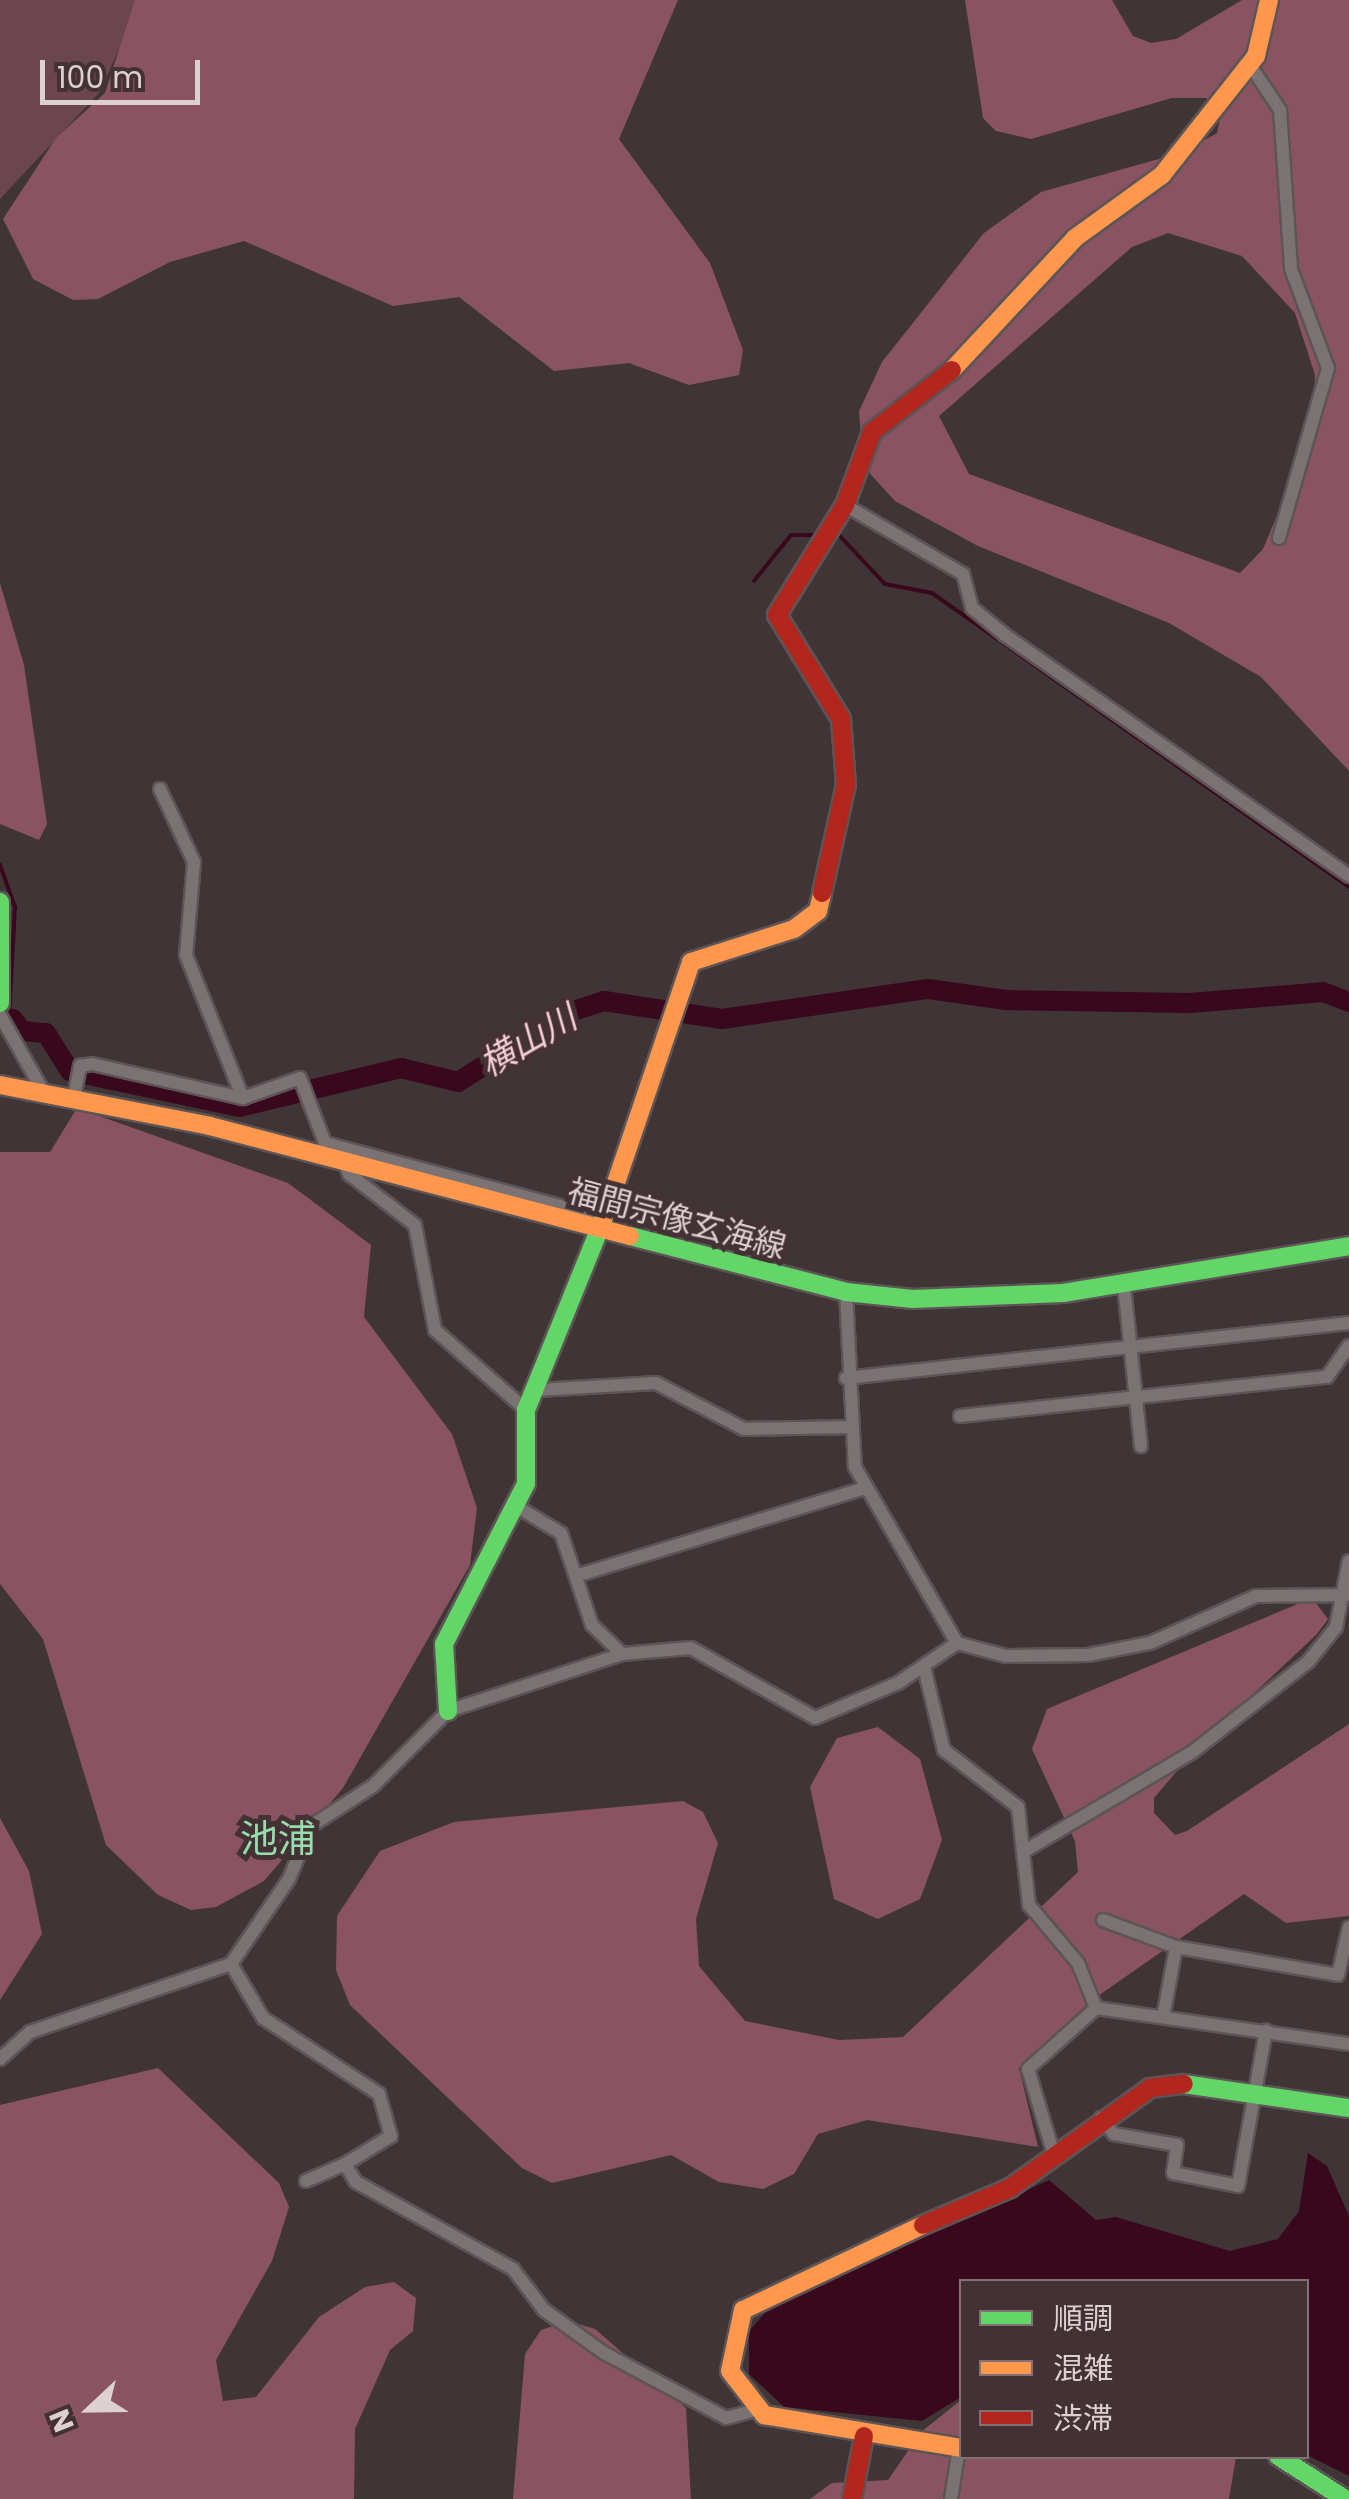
<!DOCTYPE html>
<meta charset="utf-8">
<style>
body{margin:0}
#map{position:relative;width:1349px;height:2499px;overflow:hidden;background:#3f3537;font-family:Poppins,"Noto Sans JP",sans-serif}
div>[style]{position:absolute}
[style*='--x']{left:calc(var(--x)*1px);top:calc(var(--y)*1px);width:calc(var(--w)*1px);rotate:calc(var(--a)*1deg)}
.green>*{inset:0;background:#6b454f}
.forest>*{inset:0;background:#8a5362}
.water>*{inset:0;background:#3a081c}
.stream>*{height:4px;margin:-2px;padding:0 2px;transform-origin:2px;border-radius:2px;background:#3a081c}
.river>*{height:20px;margin:-10px;padding:0 10px;transform-origin:10px;border-radius:10px;background:#3a081c}
.roads{filter:drop-shadow(2px 0 #5d5456) drop-shadow(-2px 0 #5d5456) drop-shadow(0 2px #5d5456) drop-shadow(0 -2px #5d5456)}
.street>*{height:12px;margin:-6px;padding:0 6px;transform-origin:6px;border-radius:6px;background:#7b7274}
.fast>*{height:18px;margin:-9px;padding:0 9px;transform-origin:9px;border-radius:9px;background:#63d668}
.slow>*{height:18px;margin:-9px;padding:0 9px;transform-origin:9px;border-radius:9px;background:#ff974d}
.jam>*{height:18px;margin:-9px;padding:0 9px;transform-origin:9px;border-radius:9px;background:#b3261e}
span{translate:-50% -50%;white-space:nowrap;text-align:center;line-height:1.15;-webkit-text-stroke:10px #433135;paint-order:stroke}
.street-label{font-size:32px;color:#dcd0d2}
.water-label{font-size:35px;color:#f5ced6;font-style:italic}
.quarter-label{font-size:38px;color:#96ddab}
.legend{position:absolute;left:959px;top:2279px;width:350px;height:180px;box-sizing:border-box;background:#433135;border:2px solid #807174;margin:0;padding:12px 18px;list-style:none;font-size:30px;color:#dcd0d2}
.legend li{display:flex;align-items:center;gap:20px;height:50px}
.legend b{width:50px;border:2px solid #807174}
.north{position:absolute;left:40px;top:2359px;width:100px;height:100px;-webkit-text-stroke:8px #433135;paint-order:stroke;rotate:248deg;font-size:28px;font-weight:700;line-height:40px;text-align:center;color:#dcd0d2}
.north::after{content:'';display:block;margin:auto;width:35px;height:45px;background:#dcd0d2;clip-path:polygon(50% 0,100% 100%,50% 72%,0 100%)}
.scale{position:absolute;left:40px;top:60px;width:160px;height:45px;box-sizing:border-box;border:5px solid #dcd0d2;border-top:0;padding-left:12px;font-size:30px;line-height:35px;white-space:nowrap;color:#dcd0d2;-webkit-text-stroke:8px #433135;paint-order:stroke}
</style>
<div id="map">
<div class="green">
<div style="clip-path:polygon(0 0,142px 0,99px 93px,0 199px)"></div>
</div>
<div class="forest">
<div style="clip-path:polygon(135px 0,678px 0,619px 139px,710px 263px,743px 350px,739px 375px,689px 385px,629px 363px,554px 371px,459px 297px,393px 306px,244px 241px,170px 262px,98px 299px,73px 300px,33px 279px,3px 219px,56px 138px,105px 93px)"></div>
<div style="clip-path:polygon(evenodd,965px 0,1112px 0,1133px 36px,1151px 43px,1176px 39px,1242px 0,1349px 0,1349px 771px,1261px 677px,1169px 623px,978px 546px,895px 501px,863px 466px,859px 411px,882px 362px,984px 233px,1041px 192px,1184px 152px,1217px 133px,1221px 114px,1206px 98px,1172px 98px,1031px 139px,996px 131px,983px 118px,965px 0,1168px 233px,1242px 256px,1295px 313px,1315px 375px,1313px 431px,1263px 549px,1240px 573px,969px 474px,939px 416px,1132px 247px,1168px 233px)"></div>
<div style="clip-path:polygon(0 583px,24px 665px,47px 824px,39px 840px,0 824px)"></div>
<div style="clip-path:polygon(77px 1108px,288px 1183px,371px 1245px,364px 1317px,452px 1434px,477px 1508px,470px 1565px,343px 1788px,264px 1881px,216px 1907px,191px 1910px,158px 1895px,106px 1845px,43px 1639px,0 1584px,0 1152px,50px 1152px)"></div>
<div style="clip-path:polygon(1312px 1598px,1328px 1619px,1317px 1634px,1199px 1745px,1154px 1798px,1154px 1813px,1175px 1835px,1187px 1831px,1349px 1724px,1349px 1916px,1286px 1923px,1244px 1894px,1088px 2003px,1019px 2068px,1038px 2147px,867px 2120px,818px 2134px,794px 2174px,763px 2189px,719px 2182px,671px 2155px,552px 2183px,522px 2168px,350px 2005px,336px 1970px,337px 1916px,380px 1851px,454px 1822px,683px 1801px,703px 1812px,718px 1843px,696px 1919px,699px 1966px,745px 2021px,839px 2040px,903px 2037px,1078px 1872px,1075px 1841px,1032px 1749px,1047px 1709px)"></div>
<div style="clip-path:polygon(878px 1727px,920px 1759px,942px 1840px,920px 1899px,878px 1919px,834px 1899px,810px 1787px,837px 1738px)"></div>
<div style="clip-path:polygon(0 1818px,29px 1871px,42px 1934px,0 2000px)"></div>
<div style="clip-path:polygon(158px 2068px,279px 2183px,289px 2207px,272px 2261px,216px 2360px,223px 2401px,256px 2397px,319px 2317px,365px 2287px,394px 2282px,416px 2298px,413px 2331px,390px 2350px,355px 2429px,354px 2499px,0 2499px,0 2105px)"></div>
<div style="clip-path:polygon(568px 2321px,595px 2329px,686px 2408px,691px 2499px,513px 2499px,525px 2354px,541px 2330px)"></div>
<div style="clip-path:polygon(961px 2400px,962px 2456px,1236px 2457px,1229px 2499px,810px 2499px,832px 2483px,888px 2480px,921px 2432px)"></div>
</div>
<div class="water">
<div style="clip-path:polygon(1308px 2153px,1327px 2166px,1349px 2216px,1349px 2476px,1307px 2455px,1306px 2282px,962px 2282px,961px 2397px,922px 2421px,784px 2407px,749px 2374px,749px 2331px,772px 2305px,1049px 2180px,1096px 2220px,1116px 2217px,1230px 2251px,1278px 2239px,1299px 2211px)"></div>
</div>
<div class="stream">
<div style="--x:836;--y:532;--w:71;--a:46.7"></div>
<div style="--x:885;--y:584;--w:48;--a:10.8"></div>
<div style="--x:932;--y:593;--w:510;--a:35.19"></div>
<div style="--x:754;--y:581;--w:59;--a:-51.2"></div>
<div style="--x:791;--y:535;--w:26;--a:0"></div>
<div style="--x:0;--y:865;--w:45;--a:70.3"></div>
<div style="--x:15;--y:907;--w:112;--a:93.1"></div>
</div>
<div class="river">
<div style="--x:13;--y:1019;--w:15;--a:53"></div>
<div style="--x:22;--y:1031;--w:24;--a:5"></div>
<div style="--x:46;--y:1033;--w:45;--a:57.7"></div>
<div style="--x:70;--y:1071;--w:173;--a:12"></div>
<div style="--x:239;--y:1107;--w:167;--a:-13.5"></div>
<div style="--x:401;--y:1068;--w:59;--a:13.8"></div>
<div style="--x:458;--y:1082;--w:129;--a:-32.3"></div>
<div style="--x:567;--y:1013;--w:39;--a:-18"></div>
<div style="--x:604;--y:1001;--w:119;--a:8.7"></div>
<div style="--x:722;--y:1019;--w:208;--a:-8.3"></div>
<div style="--x:928;--y:989;--w:79;--a:8"></div>
<div style="--x:1006;--y:1000;--w:184;--a:0.9"></div>
<div style="--x:1190;--y:1003;--w:133;--a:-4.7"></div>
<div style="--x:1323;--y:992;--w:28;--a:21"></div>
</div>
<div class="roads">
<div class="street">
<div style="--x:1250;--y:65;--w:54;--a:56.3"></div>
<div style="--x:1280;--y:110;--w:159;--a:86"></div>
<div style="--x:1291;--y:269;--w:106;--a:69.5"></div>
<div style="--x:1328;--y:368;--w:177;--a:106.1"></div>
<div style="--x:845;--y:505;--w:137;--a:30.3"></div>
<div style="--x:963;--y:574;--w:35;--a:75"></div>
<div style="--x:972;--y:608;--w:43;--a:39.3"></div>
<div style="--x:1005;--y:635;--w:420;--a:35"></div>
<div style="--x:160;--y:789;--w:81;--a:65"></div>
<div style="--x:194;--y:862;--w:93;--a:94.9"></div>
<div style="--x:186;--y:955;--w:154;--a:68.3"></div>
<div style="--x:0;--y:1015;--w:87;--a:60.5"></div>
<div style="--x:74;--y:1097;--w:32;--a:-79"></div>
<div style="--x:80;--y:1066;--w:12;--a:-9"></div>
<div style="--x:92;--y:1064;--w:155;--a:12.7"></div>
<div style="--x:243;--y:1098;--w:60;--a:-19.3"></div>
<div style="--x:300;--y:1078;--w:70;--a:69"></div>
<div style="--x:325;--y:1143;--w:12;--a:110"></div>
<div style="--x:325;--y:1143;--w:289;--a:15"></div>
<div style="--x:344;--y:1161;--w:14;--a:69"></div>
<div style="--x:349;--y:1174;--w:83;--a:37.7"></div>
<div style="--x:415;--y:1225;--w:107;--a:79.2"></div>
<div style="--x:435;--y:1330;--w:121;--a:41.3"></div>
<div style="--x:1124;--y:1285;--w:162;--a:84"></div>
<div style="--x:846;--y:1292;--w:175;--a:87.1"></div>
<div style="--x:855;--y:1467;--w:203;--a:59.9"></div>
<div style="--x:957;--y:1643;--w:51;--a:14.9"></div>
<div style="--x:1006;--y:1656;--w:82;--a:-0.7"></div>
<div style="--x:1088;--y:1655;--w:63;--a:-11"></div>
<div style="--x:1150;--y:1643;--w:116;--a:-23.9"></div>
<div style="--x:1256;--y:1596;--w:93;--a:-0.6"></div>
<div style="--x:846;--y:1378;--w:506;--a:-6.24"></div>
<div style="--x:538;--y:1390;--w:118;--a:-3.4"></div>
<div style="--x:656;--y:1383;--w:99;--a:27.6"></div>
<div style="--x:744;--y:1429;--w:104;--a:-1.1"></div>
<div style="--x:960;--y:1416;--w:369;--a:-6.1"></div>
<div style="--x:1327;--y:1377;--w:38;--a:-55"></div>
<div style="--x:516;--y:1506;--w:52;--a:31"></div>
<div style="--x:561;--y:1533;--w:97;--a:71.4"></div>
<div style="--x:592;--y:1625;--w:42;--a:44"></div>
<div style="--x:582;--y:1574;--w:296;--a:-16.9"></div>
<div style="--x:924;--y:1667;--w:85;--a:76.5"></div>
<div style="--x:944;--y:1750;--w:93;--a:37.6"></div>
<div style="--x:1018;--y:1807;--w:99;--a:83.6"></div>
<div style="--x:1029;--y:1905;--w:76;--a:49.8"></div>
<div style="--x:1078;--y:1963;--w:48;--a:68.2"></div>
<div style="--x:1026;--y:1850;--w:191;--a:-30.5"></div>
<div style="--x:1191;--y:1753;--w:148;--a:-37.9"></div>
<div style="--x:1308;--y:1662;--w:45;--a:-51.3"></div>
<div style="--x:1336;--y:1627;--w:67;--a:-78.9"></div>
<div style="--x:1103;--y:1920;--w:78;--a:20.3"></div>
<div style="--x:231;--y:1964;--w:63;--a:59.3"></div>
<div style="--x:263;--y:2018;--w:139;--a:33.2"></div>
<div style="--x:379;--y:2094;--w:44;--a:74.1"></div>
<div style="--x:391;--y:2136;--w:54;--a:148.7"></div>
<div style="--x:345;--y:2164;--w:21;--a:59"></div>
<div style="--x:356;--y:2182;--w:179;--a:29"></div>
<div style="--x:513;--y:2269;--w:51;--a:52.9"></div>
<div style="--x:544;--y:2310;--w:74;--a:35.6"></div>
<div style="--x:604;--y:2353;--w:138;--a:28"></div>
<div style="--x:726;--y:2418;--w:31;--a:-15"></div>
<div style="--x:1164;--y:2012;--w:66;--a:-79.5"></div>
<div style="--x:1176;--y:1947;--w:164;--a:9.8"></div>
<div style="--x:1338;--y:1975;--w:49;--a:-77.1"></div>
<div style="--x:0;--y:2059;--w:40;--a:-42"></div>
<div style="--x:30;--y:2032;--w:212;--a:-18.7"></div>
<div style="--x:231;--y:1964;--w:103;--a:-55.7"></div>
<div style="--x:289;--y:1879;--w:57;--a:-67.5"></div>
<div style="--x:311;--y:1826;--w:74;--a:-32.8"></div>
<div style="--x:373;--y:1786;--w:106;--a:-45"></div>
<div style="--x:448;--y:1711;--w:183;--a:-18.1"></div>
<div style="--x:622;--y:1654;--w:69;--a:-5"></div>
<div style="--x:691;--y:1648;--w:142;--a:29.4"></div>
<div style="--x:815;--y:1718;--w:90;--a:-22.9"></div>
<div style="--x:898;--y:1683;--w:71;--a:-34.1"></div>
<div style="--x:1101;--y:2118;--w:21;--a:51"></div>
<div style="--x:1114;--y:2134;--w:64;--a:9.9"></div>
<div style="--x:1177;--y:2145;--w:28;--a:98"></div>
<div style="--x:1173;--y:2173;--w:66;--a:11.3"></div>
<div style="--x:1238;--y:2186;--w:158;--a:-79.8"></div>
<div style="--x:1054;--y:2155;--w:90;--a:-106.8"></div>
<div style="--x:1028;--y:2069;--w:91;--a:-41.9"></div>
<div style="--x:1096;--y:2008;--w:256;--a:8.1"></div>
<div style="--x:306;--y:2181;--w:43;--a:-23.6"></div>
<div style="--x:951;--y:2499;--w:52;--a:-81.1"></div>
</div>
<div class="fast">
<div style="--x:0;--y:902;--w:101;--a:90"></div>
<div style="--x:630;--y:1236;--w:223;--a:14.5"></div>
<div style="--x:846;--y:1292;--w:67;--a:6"></div>
<div style="--x:913;--y:1299;--w:150;--a:-2.3"></div>
<div style="--x:1063;--y:1293;--w:290;--a:-9.3"></div>
<div style="--x:448;--y:1711;--w:67;--a:-93.4"></div>
<div style="--x:444;--y:1644;--w:180;--a:-62.9"></div>
<div style="--x:526;--y:1484;--w:74;--a:-90"></div>
<div style="--x:526;--y:1410;--w:210;--a:-67.9"></div>
<div style="--x:1184;--y:2084;--w:167;--a:8.3"></div>
<div style="--x:1278;--y:2456;--w:80;--a:32.7"></div>
</div>
<div class="slow">
<div style="--x:952;--y:370;--w:180;--a:-47"></div>
<div style="--x:1075;--y:238;--w:107;--a:-35.9"></div>
<div style="--x:1162;--y:175;--w:152;--a:-51.7"></div>
<div style="--x:1256;--y:56;--w:57;--a:-76.9"></div>
<div style="--x:0;--y:1085;--w:214;--a:11"></div>
<div style="--x:210;--y:1126;--w:434;--a:14.7"></div>
<div style="--x:605;--y:1215;--w:267;--a:-71.2"></div>
<div style="--x:691;--y:962;--w:108;--a:-17.8"></div>
<div style="--x:794;--y:929;--w:30;--a:-37"></div>
<div style="--x:818;--y:911;--w:18;--a:-77"></div>
<div style="--x:923;--y:2225;--w:199;--a:154.7"></div>
<div style="--x:743;--y:2310;--w:62;--a:102"></div>
<div style="--x:730;--y:2371;--w:56;--a:52.3"></div>
<div style="--x:764;--y:2415;--w:201;--a:9.5"></div>
</div>
<div class="jam">
<div style="--x:822;--y:893;--w:111;--a:-77.5"></div>
<div style="--x:846;--y:785;--w:66;--a:-94.3"></div>
<div style="--x:841;--y:719;--w:122;--a:-121.6"></div>
<div style="--x:777;--y:615;--w:129;--a:-58.3"></div>
<div style="--x:845;--y:505;--w:78;--a:-69.7"></div>
<div style="--x:872;--y:432;--w:101;--a:-37.8"></div>
<div style="--x:923;--y:2225;--w:95;--a:-23"></div>
<div style="--x:1010;--y:2188;--w:172;--a:-35.5"></div>
<div style="--x:1150;--y:2088;--w:34;--a:-7"></div>
<div style="--x:852;--y:2499;--w:64;--a:-79.2"></div>
</div>
</div>
<div class="street-label">
<span style="left:677px;top:1219px;rotate:15deg">福間宗像玄海線</span>
</div>
<div class="water-label">
<span style="left:528px;top:1041px;rotate:-30deg">横山川</span>
</div>
<div class="quarter-label">
<span style="left:278px;top:1839px">池浦</span>
</div>
<ul class="legend">
<li><b style="height:12px;background:#63d668"></b>順調</li>
<li><b style="height:12px;background:#ff974d"></b>混雑</li>
<li><b style="height:12px;background:#b3261e"></b>渋滞</li>
</ul>
<div class="north">N</div>
<div class="scale">100 m</div>
</div>
